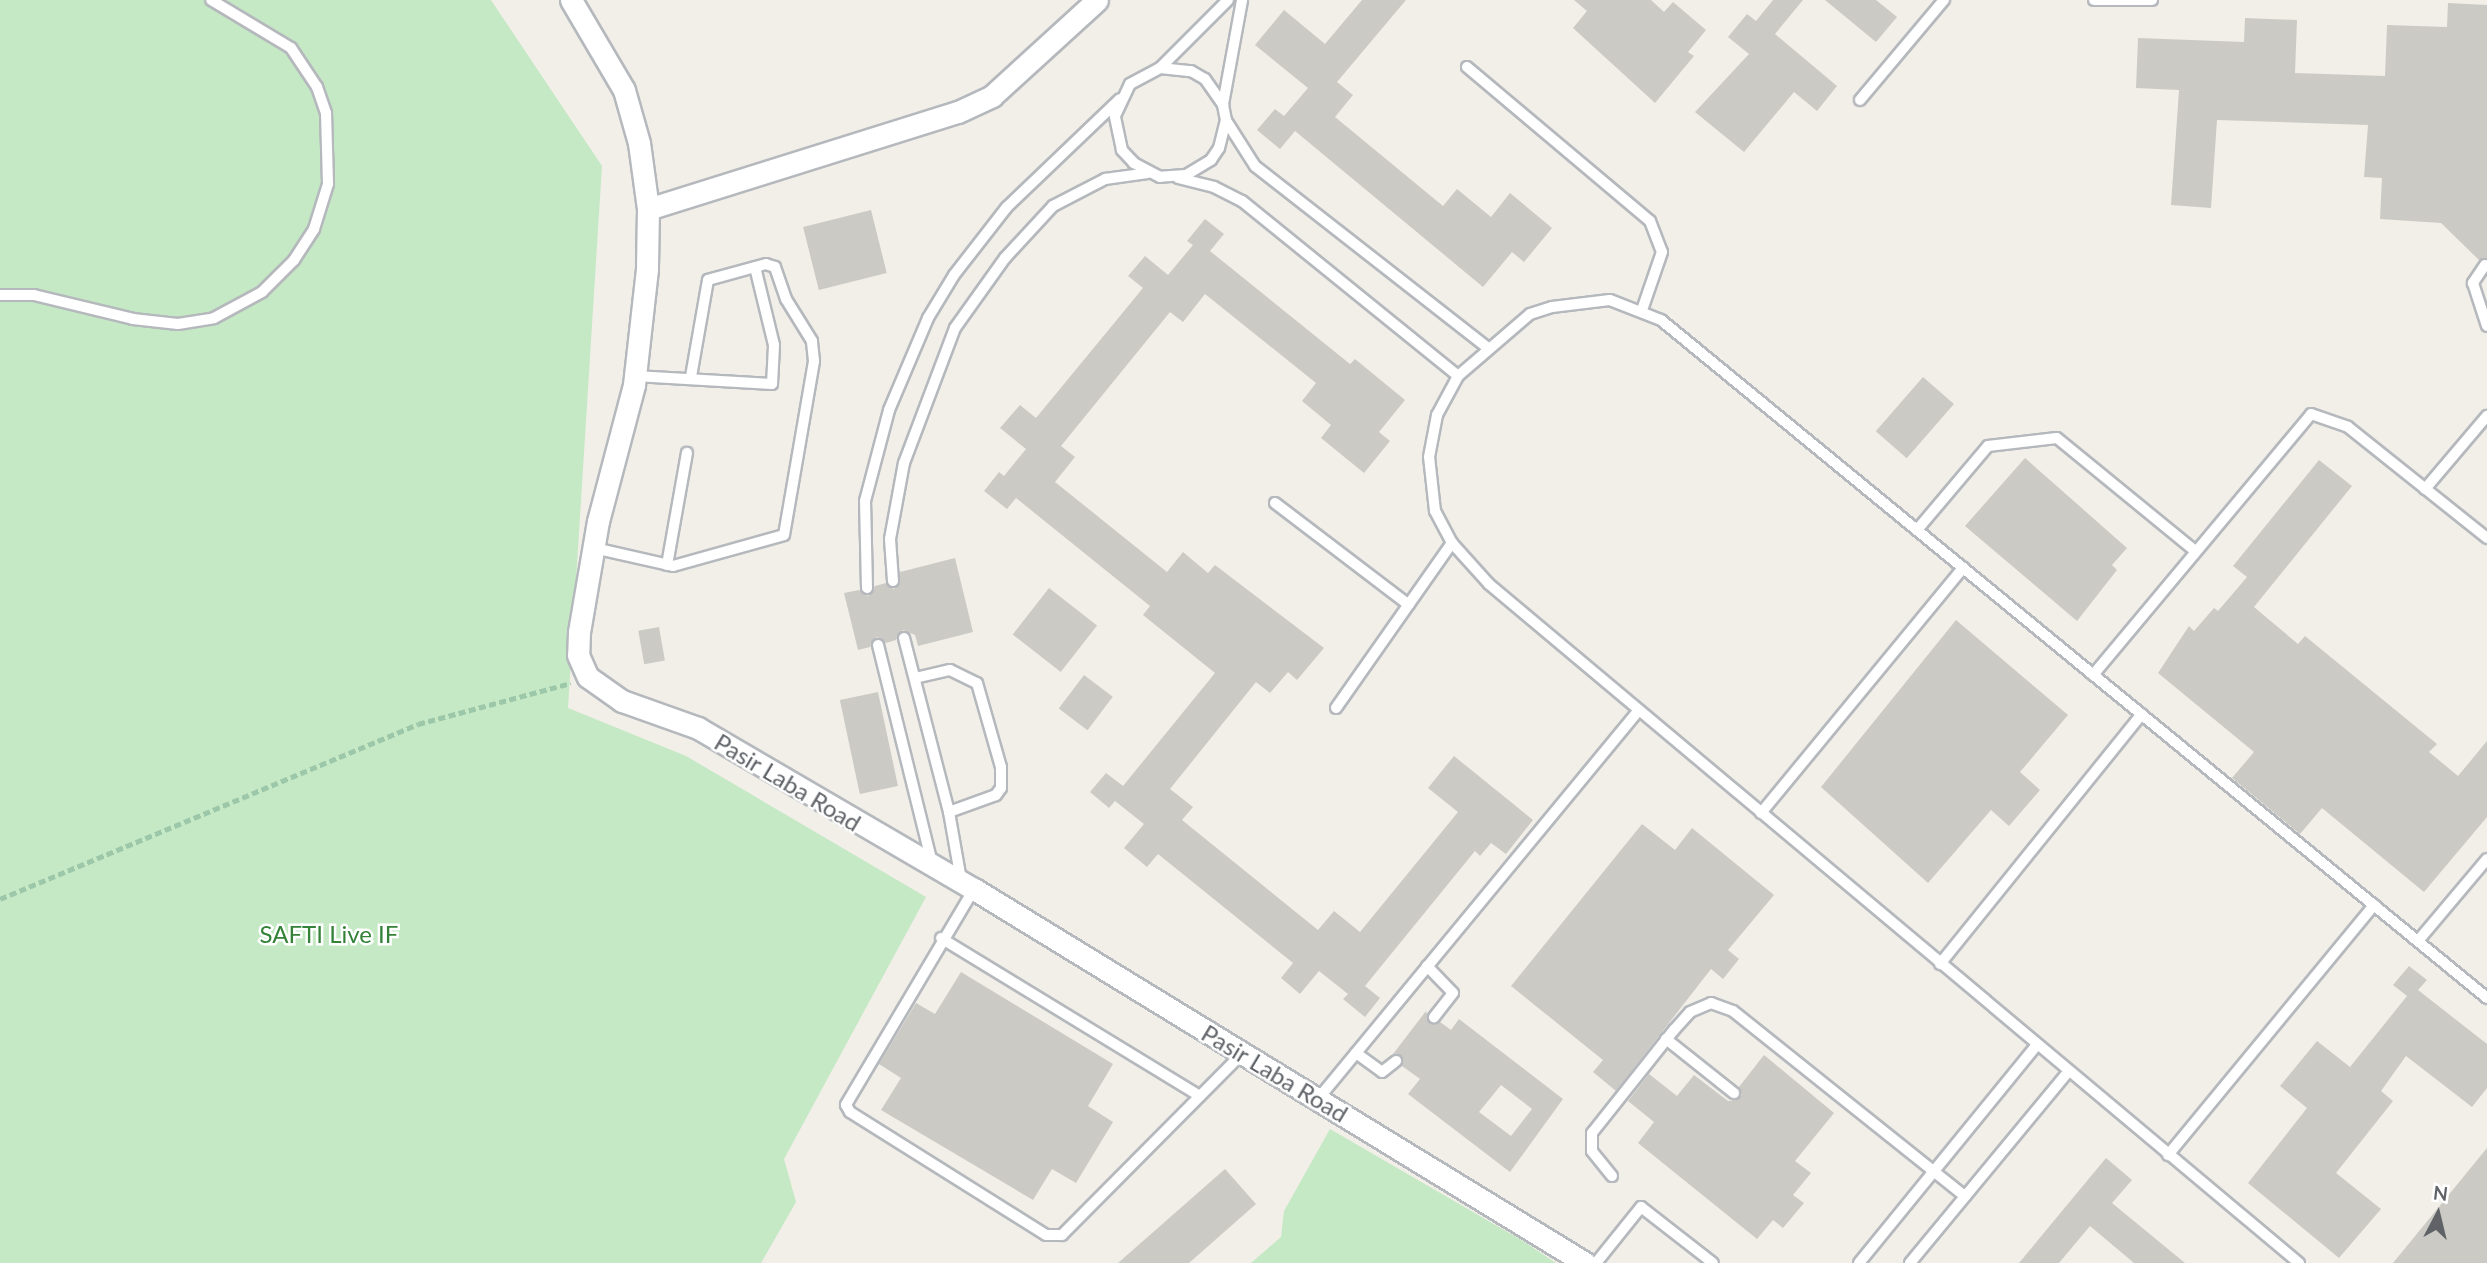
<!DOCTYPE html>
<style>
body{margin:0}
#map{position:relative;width:2487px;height:1263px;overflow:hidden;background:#f1efe8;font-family:Lato,sans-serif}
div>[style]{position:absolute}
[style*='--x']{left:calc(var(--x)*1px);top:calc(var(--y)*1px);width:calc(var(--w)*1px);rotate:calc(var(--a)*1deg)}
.green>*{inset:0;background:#c5e8c5}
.building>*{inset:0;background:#cccac5;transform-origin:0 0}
.path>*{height:4.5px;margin-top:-2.25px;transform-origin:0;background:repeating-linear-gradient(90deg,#9cc7a9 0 7px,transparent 0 10.5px)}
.roads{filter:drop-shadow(2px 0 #b5b8bc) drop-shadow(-2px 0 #b5b8bc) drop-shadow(0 2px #b5b8bc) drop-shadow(0 -2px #b5b8bc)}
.lane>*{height:10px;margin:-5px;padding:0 5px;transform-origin:5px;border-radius:5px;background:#fff}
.street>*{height:21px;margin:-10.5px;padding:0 10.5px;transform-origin:10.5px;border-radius:10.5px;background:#fff}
span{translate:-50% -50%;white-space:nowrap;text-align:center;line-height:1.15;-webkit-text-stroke:5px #fff;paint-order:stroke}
.street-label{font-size:24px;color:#5f6368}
.park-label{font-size:24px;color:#348238}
.north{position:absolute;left:2403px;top:1179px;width:70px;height:70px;-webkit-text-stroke:5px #fff;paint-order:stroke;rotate:7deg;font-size:19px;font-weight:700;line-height:28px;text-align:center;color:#5f6368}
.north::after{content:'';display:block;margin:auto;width:24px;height:32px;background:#5f6368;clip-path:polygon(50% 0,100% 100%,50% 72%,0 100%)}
</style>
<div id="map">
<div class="green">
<div style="clip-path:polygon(0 0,491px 0,602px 166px,568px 708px,686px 756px,926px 897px,784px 1159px,796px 1202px,761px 1263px,0 1263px)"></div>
<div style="clip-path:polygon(1330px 1129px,1523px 1241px,1556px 1263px,1251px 1263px,1281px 1237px,1284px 1211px)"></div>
</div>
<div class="building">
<div style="clip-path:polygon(1362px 0,1406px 0,1337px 82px,1353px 95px,1335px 117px,1443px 206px,1457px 189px,1491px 217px,1510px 193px,1552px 228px,1524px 262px,1512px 252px,1483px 287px,1295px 131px,1280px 149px,1257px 130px,1275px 109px,1284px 116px,1308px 88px,1255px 45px,1284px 10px,1325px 44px)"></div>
<div style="clip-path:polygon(1574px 0,1651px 0,1664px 12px,1673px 2px,1706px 30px,1688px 52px,1694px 56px,1655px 103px,1573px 28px,1587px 11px)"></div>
<div style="clip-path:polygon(1773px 0,1803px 0,1775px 34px,1837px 86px,1817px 111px,1794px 92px,1744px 152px,1695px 112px,1749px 54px,1728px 37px,1747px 14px,1756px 21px)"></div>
<div style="clip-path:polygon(1825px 0,1876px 0,1897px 17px,1876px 42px)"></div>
<div style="clip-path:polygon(2448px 3px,2487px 5px,2487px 258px,2479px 260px,2441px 223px,2380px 219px,2382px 178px,2364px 177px,2368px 125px,2217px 120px,2211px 208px,2171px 205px,2179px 90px,2136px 88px,2138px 38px,2244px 42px,2245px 18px,2297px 20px,2295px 73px,2385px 76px,2387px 25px,2447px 27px)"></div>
<div style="left:871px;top:210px;width:65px;height:70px;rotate:76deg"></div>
<div style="clip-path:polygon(1205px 219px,1224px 234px,1210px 251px,1350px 364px,1355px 359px,1405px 400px,1379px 432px,1390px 441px,1364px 473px,1321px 438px,1331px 425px,1302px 401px,1316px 383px,1205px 294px,1183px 322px,1170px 312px,1061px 446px,1075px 457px,1055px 482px,1167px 572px,1183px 552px,1208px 573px,1215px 565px,1324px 648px,1297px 680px,1288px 672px,1270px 693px,1256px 682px,1170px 789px,1193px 807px,1182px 820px,1318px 930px,1334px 911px,1360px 932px,1458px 812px,1428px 788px,1454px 756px,1533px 820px,1506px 854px,1491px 843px,1480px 856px,1475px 851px,1365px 986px,1380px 998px,1365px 1017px,1343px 999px,1348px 994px,1319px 971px,1300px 994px,1281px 978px,1293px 963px,1158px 854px,1147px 867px,1124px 848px,1144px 824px,1115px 801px,1109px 808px,1090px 792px,1106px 773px,1123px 786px,1215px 673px,1143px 615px,1150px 606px,1016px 498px,1007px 509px,984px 491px,999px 472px,1004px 476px,1026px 449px,1000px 428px,1020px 405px,1036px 418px,1143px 288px,1128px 276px,1145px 256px,1168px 275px,1193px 245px,1187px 241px)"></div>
<div style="left:1923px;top:377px;width:41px;height:72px;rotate:41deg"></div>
<div style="clip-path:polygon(2025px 458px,2127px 548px,2112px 565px,2117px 570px,2077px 621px,1965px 526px)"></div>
<div style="clip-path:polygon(2319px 460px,2352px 486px,2254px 607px,2298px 644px,2305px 636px,2437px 744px,2429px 752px,2458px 776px,2487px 741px,2487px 817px,2424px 892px,2322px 808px,2300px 834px,2232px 778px,2254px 752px,2158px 673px,2189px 626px,2194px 631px,2214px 608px,2218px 611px,2247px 577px,2233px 566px)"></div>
<div style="clip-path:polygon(955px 558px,973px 632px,918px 646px,915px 635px,903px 630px,896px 640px,886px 643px,877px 637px,870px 647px,858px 650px,844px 593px,859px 590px,868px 596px,875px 586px,886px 583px,894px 589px,900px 584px,900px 572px)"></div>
<div style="left:1049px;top:588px;width:61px;height:59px;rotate:38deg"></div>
<div style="clip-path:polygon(1956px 620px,2068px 715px,2020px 772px,2040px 790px,2009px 826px,1991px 810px,1928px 883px,1821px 787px)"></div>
<div style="left:659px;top:627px;width:34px;height:21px;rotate:80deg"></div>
<div style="left:1084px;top:675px;width:36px;height:42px;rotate:37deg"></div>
<div style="left:878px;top:692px;width:96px;height:39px;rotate:78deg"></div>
<div style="clip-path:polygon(1642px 824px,1675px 850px,1692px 828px,1774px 895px,1728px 950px,1739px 959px,1723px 979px,1711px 969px,1616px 1091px,1593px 1072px,1603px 1060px,1511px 986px)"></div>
<div style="clip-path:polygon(2409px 966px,2427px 980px,2418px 990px,2487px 1044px,2487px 1088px,2472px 1107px,2406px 1056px,2381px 1091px,2393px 1101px,2336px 1173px,2381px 1209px,2339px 1258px,2248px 1183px,2307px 1108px,2280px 1086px,2317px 1041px,2350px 1067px,2407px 996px,2393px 985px)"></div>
<div style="clip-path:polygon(961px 972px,1113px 1064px,1088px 1106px,1113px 1122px,1076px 1183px,1052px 1169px,1033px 1200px,881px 1110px,901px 1078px,879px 1064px,916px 1003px,935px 1014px)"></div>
<div style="clip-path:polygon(evenodd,1426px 1011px,1430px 1024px,1440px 1022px,1451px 1030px,1459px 1019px,1563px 1099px,1510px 1172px,1408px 1094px,1420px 1079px,1402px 1066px,1402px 1056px,1393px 1054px,1426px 1011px,1501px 1085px,1532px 1109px,1511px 1136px,1479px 1112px,1501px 1085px)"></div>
<div style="clip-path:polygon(1764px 1055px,1834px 1113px,1795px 1161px,1811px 1173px,1793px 1195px,1804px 1203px,1783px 1228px,1773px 1220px,1757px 1239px,1638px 1143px,1654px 1122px,1628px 1101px,1649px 1074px,1677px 1096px,1694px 1075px,1728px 1101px,1736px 1100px,1742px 1095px,1739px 1087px)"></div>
<div style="clip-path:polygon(2487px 1148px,2487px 1263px,2393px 1263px)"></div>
<div style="clip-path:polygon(2106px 1158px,2132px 1180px,2112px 1203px,2185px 1263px,2134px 1263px,2090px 1226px,2059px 1263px,2019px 1263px)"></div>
<div style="clip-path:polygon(1225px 1169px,1256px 1204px,1189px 1263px,1118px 1263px)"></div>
</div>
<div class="path">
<div style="--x:0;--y:899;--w:453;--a:-22.7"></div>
<div style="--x:418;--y:724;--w:158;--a:-15"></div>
</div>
<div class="roads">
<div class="lane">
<div style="--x:2094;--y:0;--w:58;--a:0"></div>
<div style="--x:1467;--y:67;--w:239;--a:40.1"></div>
<div style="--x:1650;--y:221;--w:33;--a:69"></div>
<div style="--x:1662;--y:252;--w:61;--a:109"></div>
<div style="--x:1160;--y:68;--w:31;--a:6"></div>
<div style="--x:1191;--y:71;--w:16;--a:30"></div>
<div style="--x:1205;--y:79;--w:32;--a:55"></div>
<div style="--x:1223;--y:105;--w:15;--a:79"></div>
<div style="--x:1226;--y:120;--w:29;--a:104"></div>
<div style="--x:1219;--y:148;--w:14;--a:124"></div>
<div style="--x:1211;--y:160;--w:29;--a:149"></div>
<div style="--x:1186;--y:175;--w:26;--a:176"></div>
<div style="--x:1160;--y:177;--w:30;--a:-152"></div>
<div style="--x:1134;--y:163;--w:18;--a:-133"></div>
<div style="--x:1122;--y:150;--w:35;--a:-102"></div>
<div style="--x:1115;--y:116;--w:35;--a:-65"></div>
<div style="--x:1130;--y:84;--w:34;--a:-28"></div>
<div style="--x:1160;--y:68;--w:96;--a:-45"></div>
<div style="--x:1860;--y:100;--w:131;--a:-50"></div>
<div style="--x:1223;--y:104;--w:106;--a:-79.6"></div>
<div style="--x:1227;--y:122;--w:52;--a:57.5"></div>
<div style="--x:1255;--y:166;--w:296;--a:38"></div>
<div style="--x:1178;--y:178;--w:37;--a:14"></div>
<div style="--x:1214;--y:187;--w:31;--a:27"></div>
<div style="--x:1242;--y:201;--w:278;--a:39"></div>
<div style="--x:2485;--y:265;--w:22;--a:124"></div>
<div style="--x:2473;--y:283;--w:45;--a:72"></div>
<div style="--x:0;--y:295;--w:34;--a:0"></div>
<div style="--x:34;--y:295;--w:102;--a:13.6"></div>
<div style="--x:133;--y:319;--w:45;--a:6.3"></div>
<div style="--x:178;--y:324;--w:36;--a:-9"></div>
<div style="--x:214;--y:318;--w:55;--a:-28.4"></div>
<div style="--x:262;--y:292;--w:45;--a:-45"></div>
<div style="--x:294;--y:260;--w:37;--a:-57"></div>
<div style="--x:314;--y:229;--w:47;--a:-72.7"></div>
<div style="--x:328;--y:184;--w:71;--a:-91.6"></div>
<div style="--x:326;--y:113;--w:28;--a:-109"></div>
<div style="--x:317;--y:87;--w:47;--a:-123.7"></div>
<div style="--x:291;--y:48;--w:93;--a:-149"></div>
<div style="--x:635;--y:376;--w:137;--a:3.3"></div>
<div style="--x:772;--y:384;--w:39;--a:-87"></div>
<div style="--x:774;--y:345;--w:80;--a:-103.7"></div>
<div style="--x:2425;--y:489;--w:96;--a:-49.7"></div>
<div style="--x:1275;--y:503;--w:168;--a:37.3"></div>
<div style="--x:1917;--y:530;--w:110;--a:-49.8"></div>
<div style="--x:1988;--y:446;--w:69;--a:-6.6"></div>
<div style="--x:2057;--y:438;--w:178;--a:39.3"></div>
<div style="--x:594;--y:548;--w:81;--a:12.8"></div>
<div style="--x:673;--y:566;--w:115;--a:-15.6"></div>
<div style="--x:784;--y:535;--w:177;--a:-80.2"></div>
<div style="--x:814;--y:361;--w:20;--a:-96"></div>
<div style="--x:812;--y:341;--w:49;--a:-121.8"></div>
<div style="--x:786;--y:299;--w:34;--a:-109"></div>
<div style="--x:775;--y:267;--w:9;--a:-162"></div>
<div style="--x:766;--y:264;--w:60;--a:164.6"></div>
<div style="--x:708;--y:280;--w:97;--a:100"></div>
<div style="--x:667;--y:565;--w:114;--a:-79.9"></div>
<div style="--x:893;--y:581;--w:42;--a:-94.1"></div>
<div style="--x:890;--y:539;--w:77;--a:-79.6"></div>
<div style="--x:904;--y:463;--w:144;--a:-69.3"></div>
<div style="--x:955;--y:328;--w:86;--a:-54.5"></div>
<div style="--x:1005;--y:258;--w:71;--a:-47.3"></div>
<div style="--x:1053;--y:206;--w:59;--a:-27.4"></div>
<div style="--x:1105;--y:179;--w:43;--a:-7.9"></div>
<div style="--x:867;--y:588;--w:87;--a:-91.3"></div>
<div style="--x:865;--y:501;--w:94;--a:-75.2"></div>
<div style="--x:889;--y:410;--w:100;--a:-67"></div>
<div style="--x:928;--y:318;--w:50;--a:-58.8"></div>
<div style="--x:954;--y:275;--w:86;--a:-52.1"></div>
<div style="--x:1007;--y:207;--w:156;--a:-43.7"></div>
<div style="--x:904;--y:638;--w:180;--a:75.5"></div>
<div style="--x:949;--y:812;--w:69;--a:80"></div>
<div style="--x:878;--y:645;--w:225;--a:76.1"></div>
<div style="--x:2093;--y:675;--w:340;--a:-50.1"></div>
<div style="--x:2311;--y:414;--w:39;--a:19"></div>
<div style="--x:2348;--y:427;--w:178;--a:38.6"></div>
<div style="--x:915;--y:678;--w:36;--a:-13"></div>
<div style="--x:950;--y:670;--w:30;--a:26"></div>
<div style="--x:977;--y:683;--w:87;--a:74.1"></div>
<div style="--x:1001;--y:767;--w:21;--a:90"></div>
<div style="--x:1001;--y:788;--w:9;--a:126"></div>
<div style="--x:996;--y:795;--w:50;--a:160.1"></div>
<div style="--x:1336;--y:708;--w:202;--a:-54.9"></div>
<div style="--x:1761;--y:813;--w:318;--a:-50.5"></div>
<div style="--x:974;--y:889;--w:251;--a:120.7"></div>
<div style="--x:846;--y:1105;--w:8;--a:60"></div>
<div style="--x:850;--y:1112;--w:231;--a:32.1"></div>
<div style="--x:1046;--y:1235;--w:16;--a:0"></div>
<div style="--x:1062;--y:1235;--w:255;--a:-45.2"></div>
<div style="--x:941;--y:938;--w:303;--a:31.4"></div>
<div style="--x:2418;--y:941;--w:107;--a:-49.9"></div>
<div style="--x:1940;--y:964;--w:321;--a:-51.1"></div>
<div style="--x:1427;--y:966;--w:37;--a:46"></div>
<div style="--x:1453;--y:993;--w:31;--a:128"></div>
<div style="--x:1666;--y:1039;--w:87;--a:38.5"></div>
<div style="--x:1356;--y:1053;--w:32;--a:36"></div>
<div style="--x:1382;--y:1072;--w:18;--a:-38"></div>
<div style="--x:1318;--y:1099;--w:504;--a:-50.47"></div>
<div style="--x:2168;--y:1155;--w:324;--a:-50.5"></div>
<div style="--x:1612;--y:1176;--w:32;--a:-129"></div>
<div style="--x:1592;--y:1151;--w:18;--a:-90"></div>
<div style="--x:1592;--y:1133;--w:132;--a:-51.5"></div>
<div style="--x:1674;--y:1030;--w:24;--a:-48"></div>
<div style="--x:1690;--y:1012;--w:23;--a:-23"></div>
<div style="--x:1711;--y:1003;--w:23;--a:20"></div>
<div style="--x:1733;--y:1011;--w:297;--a:38.6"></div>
<div style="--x:1596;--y:1263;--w:72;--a:-51.2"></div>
<div style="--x:1641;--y:1207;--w:91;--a:37.9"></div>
<div style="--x:1859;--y:1263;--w:280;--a:-50.8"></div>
<div style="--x:1910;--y:1263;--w:248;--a:-50.4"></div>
<div style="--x:2299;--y:1263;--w:1057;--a:-140.03"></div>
<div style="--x:1489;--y:584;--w:55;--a:-132.1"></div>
<div style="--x:1452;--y:543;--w:36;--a:-118"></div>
<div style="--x:1435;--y:511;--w:54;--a:-96.3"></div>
<div style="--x:1429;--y:457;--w:43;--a:-79.2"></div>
<div style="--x:1437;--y:415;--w:44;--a:-61.7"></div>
<div style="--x:1458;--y:376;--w:95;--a:-40.7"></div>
<div style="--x:1530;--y:314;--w:23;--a:-18"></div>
<div style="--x:1552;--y:307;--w:58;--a:-6.9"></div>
<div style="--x:1610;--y:300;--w:55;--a:21.4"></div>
<div style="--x:1661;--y:320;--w:1069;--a:39.38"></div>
</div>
<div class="street">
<div style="--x:571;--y:0;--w:104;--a:59.5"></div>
<div style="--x:624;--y:90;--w:55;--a:74.2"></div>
<div style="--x:639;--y:143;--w:67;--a:82.2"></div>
<div style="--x:648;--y:209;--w:60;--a:91"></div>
<div style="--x:647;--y:269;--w:117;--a:96.4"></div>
<div style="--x:634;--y:385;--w:141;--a:104.8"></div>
<div style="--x:598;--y:521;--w:113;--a:99.7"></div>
<div style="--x:579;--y:632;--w:23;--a:92"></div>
<div style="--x:578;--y:655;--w:24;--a:66"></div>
<div style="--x:588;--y:677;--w:42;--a:35.2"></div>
<div style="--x:622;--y:701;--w:81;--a:19.6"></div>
<div style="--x:698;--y:728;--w:320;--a:30.3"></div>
<div style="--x:974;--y:889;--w:716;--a:31.47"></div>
<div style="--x:648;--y:209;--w:325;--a:-17.4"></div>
<div style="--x:958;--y:112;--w:38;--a:-25"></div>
<div style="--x:992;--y:96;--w:142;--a:-42.4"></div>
</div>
</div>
<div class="street-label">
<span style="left:788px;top:782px;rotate:31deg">Pasir Laba Road</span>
<span style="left:1275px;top:1073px;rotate:31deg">Pasir Laba Road</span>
</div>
<div class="park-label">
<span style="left:329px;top:934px">SAFTI Live IF</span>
</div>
<div class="north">N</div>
</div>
